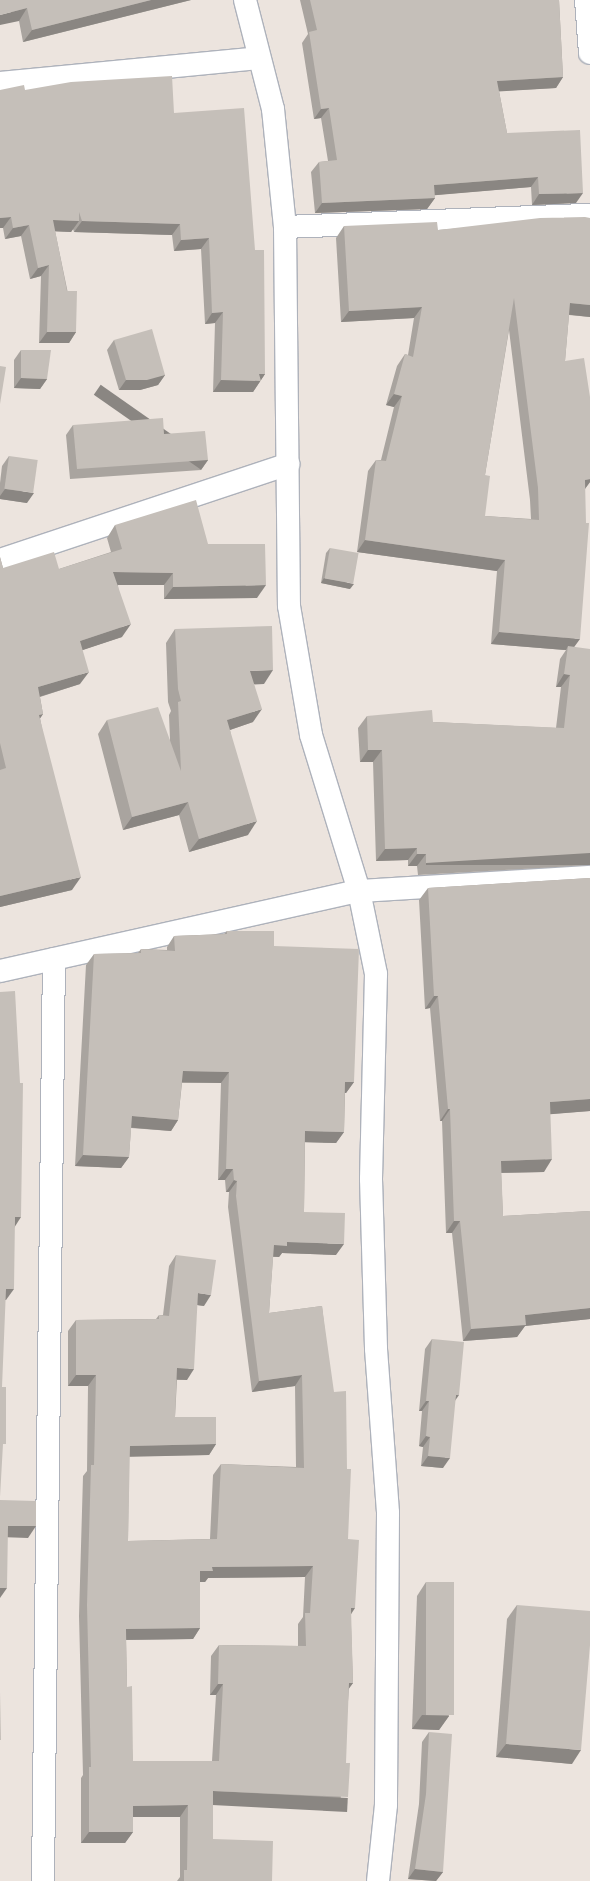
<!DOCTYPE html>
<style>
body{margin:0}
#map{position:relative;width:590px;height:1881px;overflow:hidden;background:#ece4de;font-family:Commissioner,sans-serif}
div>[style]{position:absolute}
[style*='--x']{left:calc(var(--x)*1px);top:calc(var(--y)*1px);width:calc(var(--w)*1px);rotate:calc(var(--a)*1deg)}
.roads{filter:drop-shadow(1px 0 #aeb2bb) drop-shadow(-1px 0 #aeb2bb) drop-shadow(0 1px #aeb2bb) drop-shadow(0 -1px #aeb2bb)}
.minor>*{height:22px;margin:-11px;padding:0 11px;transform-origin:11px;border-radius:11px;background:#fff}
.wall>*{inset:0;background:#a9a49f}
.shaded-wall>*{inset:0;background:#8a8682;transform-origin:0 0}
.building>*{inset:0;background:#c5bfb9;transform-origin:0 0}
span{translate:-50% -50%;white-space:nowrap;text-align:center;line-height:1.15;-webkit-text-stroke:3.5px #fff;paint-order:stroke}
</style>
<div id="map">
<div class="roads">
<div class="minor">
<div style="--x:245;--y:0;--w:113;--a:75.6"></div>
<div style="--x:273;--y:109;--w:119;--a:84.2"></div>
<div style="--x:285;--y:227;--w:379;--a:89.4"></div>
<div style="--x:289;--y:606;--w:131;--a:80.3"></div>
<div style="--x:311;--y:735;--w:163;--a:72.9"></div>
<div style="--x:359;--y:891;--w:85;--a:78.4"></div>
<div style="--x:376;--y:974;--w:205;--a:91.4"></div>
<div style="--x:371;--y:1179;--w:170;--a:88.3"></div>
<div style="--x:376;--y:1349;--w:164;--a:85.8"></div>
<div style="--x:388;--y:1513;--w:292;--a:90.4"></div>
<div style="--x:386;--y:1805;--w:76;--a:96"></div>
<div style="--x:586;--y:0;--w:53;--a:85.7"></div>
<div style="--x:0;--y:83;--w:259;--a:-5.5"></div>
<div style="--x:285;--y:227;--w:305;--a:-2.3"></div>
<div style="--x:0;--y:560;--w:304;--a:-18.4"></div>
<div style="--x:0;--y:971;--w:368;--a:-12.6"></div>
<div style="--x:359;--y:891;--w:231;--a:-3.5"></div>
<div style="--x:43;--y:1881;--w:922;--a:-89.32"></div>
</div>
</div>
<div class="wall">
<div style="clip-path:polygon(0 0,191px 0,23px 42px,19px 21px)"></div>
<div style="clip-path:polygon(300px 0,559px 0,563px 77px,556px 88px,499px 91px,507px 133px,576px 203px,532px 205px,531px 187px,434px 195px,435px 198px,427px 209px,315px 213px,311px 172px,319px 162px,328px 161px,321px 118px,314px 119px,302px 43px,308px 34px)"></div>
<div style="clip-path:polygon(0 90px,25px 90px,174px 113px,265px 374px,253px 392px,213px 392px,215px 323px,205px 324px,201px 249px,174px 251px,172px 235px,74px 232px,73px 229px,71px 232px,55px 231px,76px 332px,69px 343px,39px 343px,41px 276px,30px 279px,21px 236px,5px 239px,3px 228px,0 228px)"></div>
<div style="clip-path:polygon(evenodd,590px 218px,590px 317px,569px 315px,565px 361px,590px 482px,585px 489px,574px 647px,589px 865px,418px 875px,417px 866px,408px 866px,408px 860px,376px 861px,373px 762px,360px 762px,358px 728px,367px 716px,433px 722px,556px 728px,561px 687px,556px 687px,560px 659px,566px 650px,491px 644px,497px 571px,357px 552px,368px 471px,376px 460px,381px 460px,394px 407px,386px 405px,397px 366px,405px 354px,408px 355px,414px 318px,341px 322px,336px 238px,344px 226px,438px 230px,590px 218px,509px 330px,530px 500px,531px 519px,485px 516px,485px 475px,509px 330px)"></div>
<div style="clip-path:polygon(114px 340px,165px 375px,158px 385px,140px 390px,119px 390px,107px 350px)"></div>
<div style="clip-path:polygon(21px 350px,47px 379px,40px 389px,14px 388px,14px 360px)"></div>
<div style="clip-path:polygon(73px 425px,164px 434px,208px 460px,201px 470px,70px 479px,66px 435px)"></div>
<div style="clip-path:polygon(9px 456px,27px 503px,0 499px,0 483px,2px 466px)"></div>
<div style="clip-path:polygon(115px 525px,208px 544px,257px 598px,164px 599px,164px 585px,118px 585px,122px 637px,82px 650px,80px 684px,40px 697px,43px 714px,40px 718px,72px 890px,0 907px,0 557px,3px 568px,59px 569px,111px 552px,107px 538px)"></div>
<div style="clip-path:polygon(330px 548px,350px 589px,321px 583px,326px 553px)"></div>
<div style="clip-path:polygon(175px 629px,264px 684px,254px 684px,253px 722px,230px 730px,248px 835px,189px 852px,179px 815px,123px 830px,98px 734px,107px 720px,170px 740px,169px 715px,171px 711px,168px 702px,166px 643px)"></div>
<div style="clip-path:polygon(590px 878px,590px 1111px,550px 1114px,544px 1172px,501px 1173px,503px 1216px,590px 1211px,590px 1319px,525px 1326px,517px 1337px,463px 1341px,452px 1233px,446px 1233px,442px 1121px,440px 1121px,430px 1008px,425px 1009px,419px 900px,428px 888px)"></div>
<div style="clip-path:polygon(evenodd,227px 931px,274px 946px,354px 1082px,346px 1093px,345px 1093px,344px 1132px,336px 1143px,305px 1142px,304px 1212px,336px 1255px,282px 1253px,279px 1257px,273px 1257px,269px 1313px,322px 1306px,348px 1539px,353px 1683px,349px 1688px,340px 1808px,213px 1803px,213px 1839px,272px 1881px,177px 1881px,180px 1877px,180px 1817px,133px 1817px,133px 1832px,125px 1843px,81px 1843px,81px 1778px,83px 1775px,79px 1616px,83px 1476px,87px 1471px,88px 1386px,68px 1386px,68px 1331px,76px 1320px,156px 1319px,159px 1315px,163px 1315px,169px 1266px,176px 1255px,204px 1306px,197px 1305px,187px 1380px,177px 1380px,175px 1417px,216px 1444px,209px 1455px,129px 1456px,128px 1541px,210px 1539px,213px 1475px,221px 1464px,296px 1467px,295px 1386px,252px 1392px,228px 1207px,229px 1192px,226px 1192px,225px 1180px,218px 1180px,221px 1083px,182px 1083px,178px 1120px,171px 1131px,131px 1128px,129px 1157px,121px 1168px,75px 1166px,86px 965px,94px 954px,138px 953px,141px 949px,167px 950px,167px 947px,174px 936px,224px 934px,227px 931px,305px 1577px,303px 1617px,298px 1624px,298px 1646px,219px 1645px,211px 1656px,210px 1695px,216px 1695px,212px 1761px,133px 1761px,127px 1687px,126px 1640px,193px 1639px,200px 1628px,200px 1582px,205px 1582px,208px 1578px,305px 1577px)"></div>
<div style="clip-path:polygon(432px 1339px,455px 1400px,443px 1468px,421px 1466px,423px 1447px,419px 1446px,422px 1411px,419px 1411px,425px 1349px)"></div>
<div style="clip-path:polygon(426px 1582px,449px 1716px,439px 1730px,412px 1729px,417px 1596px)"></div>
<div style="clip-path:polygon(517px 1605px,572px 1764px,496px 1757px,507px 1619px)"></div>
<div style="clip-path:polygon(429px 1732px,443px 1872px,436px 1881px,408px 1879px,419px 1804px,422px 1742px)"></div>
</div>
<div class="shaded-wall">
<div style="clip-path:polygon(151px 0,191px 0,23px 42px,32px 30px)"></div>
<div style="clip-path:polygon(27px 8px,19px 21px,0 25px,0 15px)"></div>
<div style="clip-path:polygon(563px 77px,556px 88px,490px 92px,497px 81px)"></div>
<div style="clip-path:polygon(329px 108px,321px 118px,314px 119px,321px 109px)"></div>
<div style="clip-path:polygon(538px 177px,531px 187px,426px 196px,434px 185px)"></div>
<div style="clip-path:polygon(583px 193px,576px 203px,532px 205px,539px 194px)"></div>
<div style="clip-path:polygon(435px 198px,427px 209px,315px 213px,322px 203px)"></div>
<div style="clip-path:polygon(11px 217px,3px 228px,0 228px,0 218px)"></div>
<div style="clip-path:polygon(53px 220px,79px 221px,71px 232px,45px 231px)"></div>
<div style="clip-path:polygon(82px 221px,180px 224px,172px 235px,74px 232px)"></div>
<div style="clip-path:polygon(29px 225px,21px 236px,5px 239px,13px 228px)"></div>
<div style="clip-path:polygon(209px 238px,201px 249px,174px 251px,181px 240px)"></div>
<div style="clip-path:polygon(49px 265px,41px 276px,30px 279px,38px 268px)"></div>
<div style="clip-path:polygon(570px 303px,590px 305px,590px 317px,562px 314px)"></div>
<div style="clip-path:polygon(422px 307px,414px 318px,341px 322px,349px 311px)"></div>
<div style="clip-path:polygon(223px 312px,215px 323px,205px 324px,212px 313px)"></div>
<div style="clip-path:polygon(47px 332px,76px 332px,69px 343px,39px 343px)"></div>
<div style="clip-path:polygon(259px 374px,265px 374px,253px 392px,213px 392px,221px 380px)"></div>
<div style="clip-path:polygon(165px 375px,158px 385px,140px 390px,119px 390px,126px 380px)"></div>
<div style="clip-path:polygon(21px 378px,47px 379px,40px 389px,14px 388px)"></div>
<div style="clip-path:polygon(394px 394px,402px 396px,394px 407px,386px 405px)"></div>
<div style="left:208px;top:460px;width:12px;height:131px;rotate:125deg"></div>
<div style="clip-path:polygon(590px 479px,590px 482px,584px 490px,585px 480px)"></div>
<div style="clip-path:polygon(5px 489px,34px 493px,27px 503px,0 499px,0 496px)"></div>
<div style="clip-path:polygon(365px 540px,505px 560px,497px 571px,357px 552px)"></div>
<div style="clip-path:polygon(113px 572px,173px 573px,164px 585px,105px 585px)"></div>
<div style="clip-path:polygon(324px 578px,354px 584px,350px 589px,321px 583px)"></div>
<div style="clip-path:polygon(266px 585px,257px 598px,164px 599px,173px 587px)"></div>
<div style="clip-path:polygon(131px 624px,122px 637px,71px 654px,80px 641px)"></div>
<div style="clip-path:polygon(499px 632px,580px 639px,572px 650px,568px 646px,566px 650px,491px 644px)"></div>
<div style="clip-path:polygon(273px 670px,264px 684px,240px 685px,250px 671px)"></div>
<div style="clip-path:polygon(89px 672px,80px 684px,29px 700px,38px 687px)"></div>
<div style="clip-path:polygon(564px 674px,570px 675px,561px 687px,556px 687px)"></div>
<div style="clip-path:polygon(262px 709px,253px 722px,218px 734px,227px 720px)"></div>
<div style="clip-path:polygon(43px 714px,35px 726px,39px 715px)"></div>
<div style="clip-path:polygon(368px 750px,382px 750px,373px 762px,360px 762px)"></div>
<div style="clip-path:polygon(188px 802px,179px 815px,123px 830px,132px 817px)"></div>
<div style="clip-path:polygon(257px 821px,248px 835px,189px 852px,199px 839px)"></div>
<div style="clip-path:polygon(417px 848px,408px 860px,376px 861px,385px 849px)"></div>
<div style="left:590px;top:853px;width:12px;height:164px;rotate:90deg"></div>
<div style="clip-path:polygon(417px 854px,426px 854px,417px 866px,408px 866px)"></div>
<div style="clip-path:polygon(81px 877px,72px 890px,0 907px,0 896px)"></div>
<div style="clip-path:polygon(434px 996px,438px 996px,430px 1008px,425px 1009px)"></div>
<div style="clip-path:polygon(183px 1071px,229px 1072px,221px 1083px,176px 1082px)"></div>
<div style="clip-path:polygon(345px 1082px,354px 1082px,346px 1093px,337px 1093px)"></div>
<div style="clip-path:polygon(590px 1099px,590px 1111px,541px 1115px,550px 1102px)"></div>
<div style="clip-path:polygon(448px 1109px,450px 1109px,442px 1121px,440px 1121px)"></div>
<div style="clip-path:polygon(132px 1116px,178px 1120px,171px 1131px,124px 1127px)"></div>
<div style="clip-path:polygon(305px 1131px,344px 1132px,336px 1143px,297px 1142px)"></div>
<div style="clip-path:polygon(83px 1155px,129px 1157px,121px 1168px,75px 1166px)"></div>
<div style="clip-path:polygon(552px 1159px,544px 1172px,492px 1173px,501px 1161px)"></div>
<div style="clip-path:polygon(226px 1169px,233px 1169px,225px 1180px,218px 1180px)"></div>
<div style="clip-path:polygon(234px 1180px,237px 1181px,229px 1192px,226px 1192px)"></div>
<div style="clip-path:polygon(15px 1217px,21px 1217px,14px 1228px)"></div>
<div style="clip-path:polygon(454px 1221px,460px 1221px,452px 1233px,446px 1233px)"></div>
<div style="clip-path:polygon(287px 1242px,344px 1244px,336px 1255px,282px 1253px,279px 1257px,266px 1256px,274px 1245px)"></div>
<div style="clip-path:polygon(6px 1289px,14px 1289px,6px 1300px,0 1300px)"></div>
<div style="clip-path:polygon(198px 1293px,211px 1295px,204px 1306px,190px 1304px)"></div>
<div style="clip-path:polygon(590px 1308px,590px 1319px,525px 1326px,517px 1337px,463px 1341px,471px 1329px,525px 1315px)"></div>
<div style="clip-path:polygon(177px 1368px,194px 1369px,187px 1380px,169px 1379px)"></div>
<div style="clip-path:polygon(76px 1375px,96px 1375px,88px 1386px,68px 1386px)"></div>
<div style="clip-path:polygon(302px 1375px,295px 1386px,252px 1392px,259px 1381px)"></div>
<div style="clip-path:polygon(456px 1395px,459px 1395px,452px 1405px)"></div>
<div style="clip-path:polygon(426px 1401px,429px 1401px,422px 1411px,419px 1411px)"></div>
<div style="clip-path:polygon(426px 1436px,430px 1437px,423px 1447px,419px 1446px)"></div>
<div style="clip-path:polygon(216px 1444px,209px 1455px,122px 1457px,130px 1446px)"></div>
<div style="clip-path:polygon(428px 1456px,450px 1458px,443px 1468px,421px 1466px)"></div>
<div style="clip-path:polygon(8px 1526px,36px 1526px,28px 1538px,0 1537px)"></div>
<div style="clip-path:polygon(313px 1566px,305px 1577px,208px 1578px,205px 1582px,193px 1582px,200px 1571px,212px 1567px)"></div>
<div style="clip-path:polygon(0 1588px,7px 1588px,0 1598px)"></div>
<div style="clip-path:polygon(351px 1608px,355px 1608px,348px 1619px)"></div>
<div style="clip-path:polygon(200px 1628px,193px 1639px,118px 1640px,126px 1629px)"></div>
<div style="clip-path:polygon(349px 1683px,353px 1683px,345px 1694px)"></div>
<div style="clip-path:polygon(218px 1684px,223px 1684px,216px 1695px,210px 1695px)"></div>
<div style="clip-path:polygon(422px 1715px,449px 1716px,439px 1730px,412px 1729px)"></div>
<div style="clip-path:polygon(506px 1744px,581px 1750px,572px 1764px,496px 1757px)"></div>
<div style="left:213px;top:1791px;width:135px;height:14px;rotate:3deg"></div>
<div style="clip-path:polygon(188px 1805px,180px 1817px,125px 1817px,133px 1806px)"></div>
<div style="clip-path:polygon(89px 1832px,133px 1832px,125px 1843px,81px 1843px)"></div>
<div style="clip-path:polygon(415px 1869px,443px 1872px,436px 1881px,408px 1879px)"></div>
</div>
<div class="building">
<div style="clip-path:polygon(0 0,151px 0,32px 30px,27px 8px,0 15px)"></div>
<div style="clip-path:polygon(310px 0,559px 0,563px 77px,497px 81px,507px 133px,580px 130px,583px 193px,539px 194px,538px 177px,434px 185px,435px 198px,322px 203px,319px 162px,337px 160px,329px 108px,321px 109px,309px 32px,317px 30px)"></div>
<div style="clip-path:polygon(172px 76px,174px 113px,244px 108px,255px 250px,264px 250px,265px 374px,259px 374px,261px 381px,221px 380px,223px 312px,212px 313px,209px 238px,181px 240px,180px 224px,82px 221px,79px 212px,79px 221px,53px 220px,67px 291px,77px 291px,76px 332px,47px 332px,49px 265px,38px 268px,29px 225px,13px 228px,11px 217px,0 218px,0 90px,24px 85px,25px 90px,71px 82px)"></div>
<div style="clip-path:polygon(evenodd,585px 217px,590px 218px,590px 305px,570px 303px,565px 361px,584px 358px,590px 397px,590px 479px,585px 480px,586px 523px,589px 523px,580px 639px,499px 632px,505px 560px,365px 540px,376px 460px,386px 461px,402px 396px,394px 394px,405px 354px,413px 357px,422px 307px,349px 311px,344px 226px,437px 222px,438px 230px,540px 218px,585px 217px,514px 298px,538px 488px,539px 520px,485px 516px,490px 476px,485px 475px,514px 298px)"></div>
<div style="clip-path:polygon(152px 329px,165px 375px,147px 380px,126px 380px,114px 340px)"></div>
<div style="clip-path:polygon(21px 350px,51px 350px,47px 379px,21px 378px)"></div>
<div style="clip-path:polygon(0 366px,6px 367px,0 404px)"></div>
<div style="clip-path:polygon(163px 418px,164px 434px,205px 431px,208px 460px,77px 469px,73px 425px)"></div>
<div style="left:9px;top:456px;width:29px;height:33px;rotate:8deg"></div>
<div style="clip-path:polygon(196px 500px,208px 544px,265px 544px,266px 585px,173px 587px,173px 573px,113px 572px,131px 624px,80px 641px,89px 672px,38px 687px,43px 714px,39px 715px,81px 877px,0 896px,0 770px,6px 768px,0 743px,0 557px,3px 568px,54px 552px,59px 569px,122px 549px,115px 525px)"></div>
<div style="left:330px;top:548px;width:29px;height:31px;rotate:10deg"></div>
<div style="clip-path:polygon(272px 626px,273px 670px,250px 671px,262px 709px,227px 720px,257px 821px,199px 839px,188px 802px,132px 817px,107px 720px,158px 707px,181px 771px,178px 702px,181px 701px,178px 689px,175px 629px)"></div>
<div style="clip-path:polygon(568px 646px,590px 649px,590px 853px,426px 863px,426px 854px,417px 854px,417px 848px,385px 849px,382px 750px,368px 750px,367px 716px,432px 710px,433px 722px,564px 728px,570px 675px,564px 674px)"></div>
<div style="clip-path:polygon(590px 878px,590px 1099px,550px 1102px,552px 1159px,501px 1161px,503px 1216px,590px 1211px,590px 1308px,525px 1315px,526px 1325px,471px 1329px,460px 1221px,454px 1221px,450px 1109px,448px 1109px,438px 996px,434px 996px,428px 888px)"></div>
<div style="clip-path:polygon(evenodd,227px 931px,274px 931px,274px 946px,359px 949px,354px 1082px,345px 1082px,344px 1132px,305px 1131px,304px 1212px,345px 1213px,344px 1244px,287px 1242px,287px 1246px,274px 1245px,269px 1313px,322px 1306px,334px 1392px,346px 1391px,347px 1469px,351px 1469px,348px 1539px,359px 1540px,355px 1608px,351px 1608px,353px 1683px,349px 1683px,346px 1763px,350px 1763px,348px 1797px,213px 1791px,213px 1839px,273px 1841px,272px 1881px,184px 1881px,184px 1870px,187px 1870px,188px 1805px,133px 1806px,133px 1832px,89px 1832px,89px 1767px,91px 1767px,87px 1605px,91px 1465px,94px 1465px,96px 1375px,76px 1375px,76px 1320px,159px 1319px,159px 1315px,169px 1316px,176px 1255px,216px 1260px,211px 1295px,198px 1293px,194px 1369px,177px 1368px,175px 1417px,216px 1417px,216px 1444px,130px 1446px,128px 1541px,217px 1539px,221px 1464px,304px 1468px,302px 1375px,259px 1381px,236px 1196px,237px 1181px,234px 1180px,233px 1169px,226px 1169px,229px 1072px,183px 1071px,178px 1120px,132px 1116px,129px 1157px,83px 1155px,94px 954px,141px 953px,141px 949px,175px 951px,174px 936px,227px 934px,227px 931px,313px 1566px,310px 1613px,305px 1613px,306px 1646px,219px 1645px,218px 1684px,223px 1684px,219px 1761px,133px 1761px,132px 1686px,127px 1687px,126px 1629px,200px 1628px,200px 1571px,213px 1571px,212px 1567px,313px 1566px)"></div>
<div style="clip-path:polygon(15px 991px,20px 1083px,23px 1083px,21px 1217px,15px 1217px,14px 1289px,6px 1289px,2px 1387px,6px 1387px,6px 1444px,3px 1444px,0 1497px,0 992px)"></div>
<div style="clip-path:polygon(432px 1339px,464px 1342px,459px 1395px,456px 1395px,450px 1458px,428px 1456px,430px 1437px,426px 1436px,429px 1401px,426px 1401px)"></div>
<div style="clip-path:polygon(0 1500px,36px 1501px,36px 1526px,8px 1526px,7px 1588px,0 1588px)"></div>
<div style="left:426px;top:1582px;width:28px;height:133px"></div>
<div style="clip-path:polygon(517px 1605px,590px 1611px,590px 1645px,581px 1750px,506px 1744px)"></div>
<div style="clip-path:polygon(0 1692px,1px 1740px,0 1740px)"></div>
<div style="clip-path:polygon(429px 1732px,452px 1734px,443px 1872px,415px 1869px,426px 1794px)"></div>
</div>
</div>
